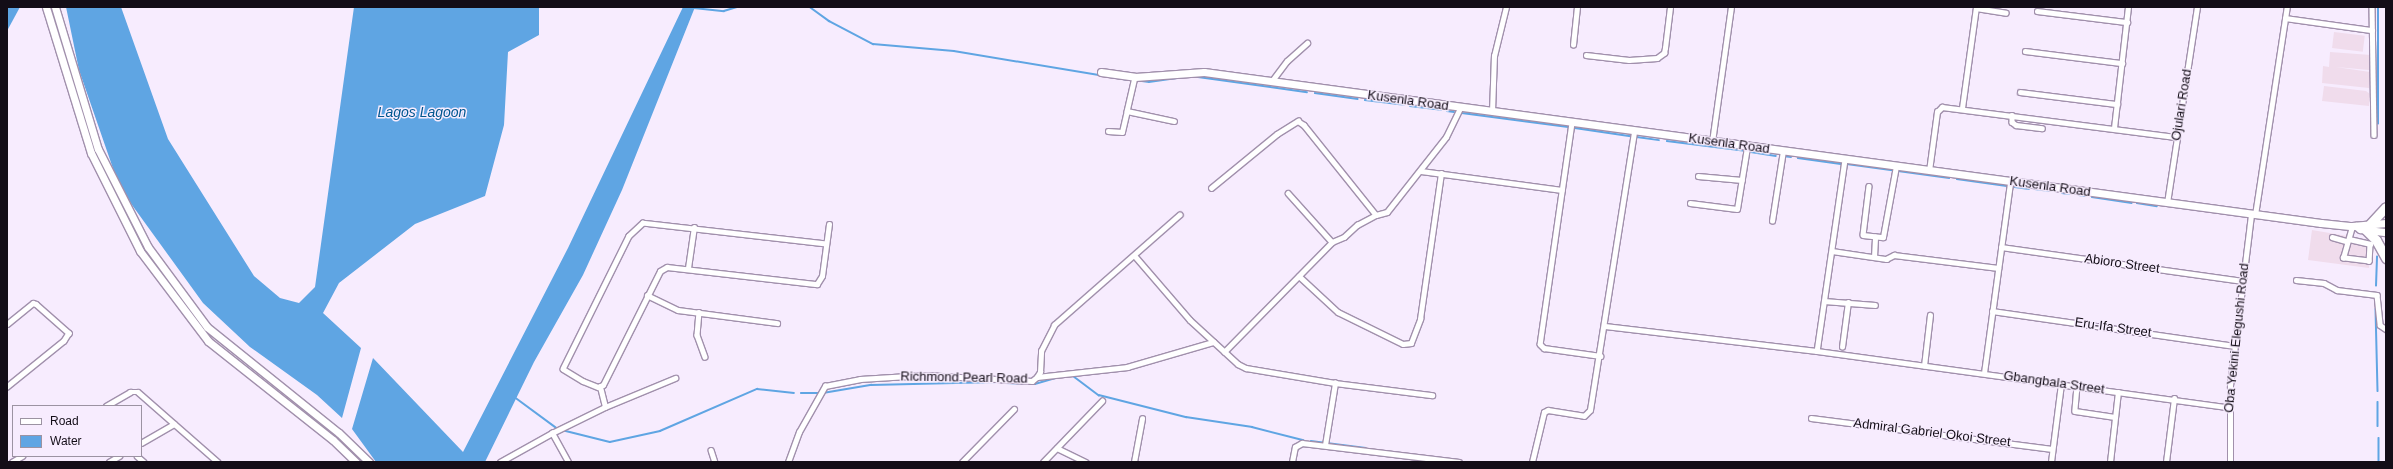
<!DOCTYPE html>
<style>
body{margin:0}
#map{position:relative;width:2393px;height:469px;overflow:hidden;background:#f7ecfe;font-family:Helvetica,sans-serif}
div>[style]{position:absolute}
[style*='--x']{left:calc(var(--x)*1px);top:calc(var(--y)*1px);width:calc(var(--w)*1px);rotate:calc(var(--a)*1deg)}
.commercial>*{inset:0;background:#f0dcec;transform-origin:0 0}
.water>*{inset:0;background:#5fa5e3}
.stream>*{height:1.5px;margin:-0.75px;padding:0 0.75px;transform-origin:0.75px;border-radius:0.75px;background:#5fa5e3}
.roads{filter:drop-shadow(1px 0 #a190ac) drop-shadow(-1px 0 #a190ac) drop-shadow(0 1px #a190ac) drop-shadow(0 -1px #a190ac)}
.street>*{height:4.5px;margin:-2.25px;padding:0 2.25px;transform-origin:2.25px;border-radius:2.25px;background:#fff}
.secondary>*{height:7px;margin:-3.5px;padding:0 3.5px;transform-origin:3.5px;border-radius:3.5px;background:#fff}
.highway>*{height:9px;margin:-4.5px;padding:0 4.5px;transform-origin:4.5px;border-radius:4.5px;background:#fff}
span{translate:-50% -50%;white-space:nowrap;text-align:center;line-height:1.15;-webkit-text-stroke:3px #f7ecfe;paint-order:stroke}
.street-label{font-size:13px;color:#130d17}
.water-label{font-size:14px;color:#00568f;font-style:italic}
.frame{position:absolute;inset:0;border:8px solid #130d17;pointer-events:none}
.legend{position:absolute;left:12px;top:405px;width:130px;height:52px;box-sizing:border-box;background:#f7ecfe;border:1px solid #9c93a2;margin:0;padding:5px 7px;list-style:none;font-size:12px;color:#130d17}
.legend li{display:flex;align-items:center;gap:8px;height:20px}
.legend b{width:20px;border:1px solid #9c93a2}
</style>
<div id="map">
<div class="commercial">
<div style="left:2334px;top:32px;width:31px;height:16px;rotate:7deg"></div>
<div style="clip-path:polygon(2330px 52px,2371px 55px,2369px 70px,2336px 67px,2370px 72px,2369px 88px,2322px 83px,2323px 66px,2329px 67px)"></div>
<div style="clip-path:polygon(2324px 86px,2366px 91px,2370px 94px,2369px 106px,2322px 101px)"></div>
<div style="clip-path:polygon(2312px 230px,2365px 239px,2371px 246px,2369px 268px,2308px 260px)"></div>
</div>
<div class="water">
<div style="clip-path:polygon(7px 7px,20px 7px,7px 31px)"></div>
<div style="clip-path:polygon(66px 7px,121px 7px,168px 139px,254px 276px,280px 298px,299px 303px,315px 287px,354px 7px,539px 7px,539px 35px,508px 52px,504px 125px,485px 196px,415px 224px,339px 283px,323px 313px,361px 348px,342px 418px,317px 395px,250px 347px,203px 303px,132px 205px,117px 180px,79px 70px)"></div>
<div style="clip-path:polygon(683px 7px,695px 7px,622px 190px,583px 275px,534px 362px,485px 462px,376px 462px,352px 429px,373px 358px,463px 452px,568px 248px)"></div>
</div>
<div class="stream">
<div style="--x:810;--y:7;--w:24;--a:36"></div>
<div style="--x:829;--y:21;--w:50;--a:27.6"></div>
<div style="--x:873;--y:44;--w:81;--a:4.9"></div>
<div style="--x:954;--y:51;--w:177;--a:9.4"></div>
<div style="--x:694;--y:8;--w:30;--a:6"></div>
<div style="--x:724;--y:11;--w:14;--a:-17"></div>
<div style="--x:1135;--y:80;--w:14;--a:8"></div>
<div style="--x:1149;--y:82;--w:42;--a:-8.1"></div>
<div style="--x:1191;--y:76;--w:117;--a:7.9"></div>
<div style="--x:1315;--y:93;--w:43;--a:7.9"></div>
<div style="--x:1365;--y:100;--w:39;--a:7"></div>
<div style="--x:1410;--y:106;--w:31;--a:7"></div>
<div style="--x:1447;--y:111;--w:7;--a:8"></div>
<div style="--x:1462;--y:113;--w:107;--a:7.5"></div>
<div style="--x:2378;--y:124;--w:117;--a:-90"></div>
<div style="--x:1575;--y:128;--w:56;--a:8.3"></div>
<div style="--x:1637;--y:137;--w:22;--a:8"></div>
<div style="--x:1667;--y:141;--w:80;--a:7.2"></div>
<div style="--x:1751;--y:152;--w:25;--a:9"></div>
<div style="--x:1783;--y:156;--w:8;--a:7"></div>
<div style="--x:1798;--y:158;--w:43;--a:7.9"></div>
<div style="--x:1847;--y:164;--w:103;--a:7.8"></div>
<div style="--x:1957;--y:179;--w:50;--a:8"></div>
<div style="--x:2015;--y:187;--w:14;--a:8"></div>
<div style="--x:2035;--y:189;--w:14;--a:8"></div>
<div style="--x:2062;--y:193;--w:7;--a:8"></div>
<div style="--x:2079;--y:195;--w:6;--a:9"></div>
<div style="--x:2092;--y:197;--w:40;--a:8.5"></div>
<div style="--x:2137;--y:203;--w:20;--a:9"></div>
<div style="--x:2376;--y:286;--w:29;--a:-88"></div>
<div style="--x:2376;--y:309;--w:82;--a:88.6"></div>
<div style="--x:1072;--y:375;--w:34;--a:37"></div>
<div style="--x:1099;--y:395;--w:90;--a:14.2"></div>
<div style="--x:1186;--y:417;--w:67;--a:8.6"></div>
<div style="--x:1252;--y:427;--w:53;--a:14.3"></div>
<div style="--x:1006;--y:383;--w:29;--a:2"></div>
<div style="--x:1035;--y:384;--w:29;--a:-16"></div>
<div style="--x:801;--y:393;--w:18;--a:0"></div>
<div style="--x:823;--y:393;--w:49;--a:-9.5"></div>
<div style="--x:871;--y:385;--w:127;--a:-1.4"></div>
<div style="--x:516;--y:398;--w:52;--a:36.4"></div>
<div style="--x:2378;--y:402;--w:24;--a:90"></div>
<div style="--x:562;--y:430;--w:49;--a:14"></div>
<div style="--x:610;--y:442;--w:51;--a:-12.4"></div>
<div style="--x:660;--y:431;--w:106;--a:-23.4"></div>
<div style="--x:757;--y:389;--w:37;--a:6"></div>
<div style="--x:2379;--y:438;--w:24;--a:90"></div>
<div style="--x:1311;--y:441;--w:55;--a:7.3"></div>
</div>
<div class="roads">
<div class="street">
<div style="--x:2372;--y:7;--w:128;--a:89.1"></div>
<div style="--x:1976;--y:8;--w:30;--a:9"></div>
<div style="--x:2037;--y:11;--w:91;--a:7"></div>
<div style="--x:2285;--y:18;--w:88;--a:7.9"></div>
<div style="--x:1573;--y:45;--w:38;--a:-84"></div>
<div style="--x:2025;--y:51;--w:98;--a:7.1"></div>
<div style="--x:1586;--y:55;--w:43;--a:6.6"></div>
<div style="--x:1629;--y:60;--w:28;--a:-4"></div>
<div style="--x:1657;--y:58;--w:9;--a:-36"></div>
<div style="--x:1664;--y:53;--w:5;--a:-79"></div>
<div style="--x:1665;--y:48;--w:41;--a:-83"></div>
<div style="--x:1135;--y:77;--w:35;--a:103"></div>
<div style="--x:1127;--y:111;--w:48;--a:12"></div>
<div style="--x:1271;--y:82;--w:26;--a:-53"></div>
<div style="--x:1287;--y:61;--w:27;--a:-42"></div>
<div style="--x:2020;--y:92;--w:98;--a:7.1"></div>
<div style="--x:1962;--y:108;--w:102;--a:-82.1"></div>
<div style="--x:1492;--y:112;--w:56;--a:-88"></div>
<div style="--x:1494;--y:56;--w:50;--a:-76.2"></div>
<div style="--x:2012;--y:115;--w:7;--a:90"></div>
<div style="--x:2012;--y:122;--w:5;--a:37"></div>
<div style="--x:2016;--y:125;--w:26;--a:7"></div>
<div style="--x:1572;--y:123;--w:223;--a:98.2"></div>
<div style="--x:1540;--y:344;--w:6;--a:45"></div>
<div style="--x:1544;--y:348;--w:57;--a:8.1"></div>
<div style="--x:2114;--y:128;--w:122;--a:-83.4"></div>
<div style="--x:1108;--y:131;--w:14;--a:4"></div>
<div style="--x:1122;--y:132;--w:22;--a:-77"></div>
<div style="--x:1712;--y:142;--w:136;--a:-82"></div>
<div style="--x:1845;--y:160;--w:193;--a:98.3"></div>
<div style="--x:1817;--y:351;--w:415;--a:7.8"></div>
<div style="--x:1421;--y:171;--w:142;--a:7.7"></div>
<div style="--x:1929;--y:171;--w:60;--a:-82.3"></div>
<div style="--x:1937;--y:112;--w:7;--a:-45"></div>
<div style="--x:1942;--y:107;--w:237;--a:7.3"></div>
<div style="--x:1698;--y:176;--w:44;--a:5.2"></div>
<div style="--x:1869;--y:186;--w:49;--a:97"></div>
<div style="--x:1863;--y:235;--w:20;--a:6"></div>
<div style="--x:1883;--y:237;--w:72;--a:-79.6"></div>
<div style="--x:1211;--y:188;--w:85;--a:-39.3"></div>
<div style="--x:1277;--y:134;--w:25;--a:-32"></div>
<div style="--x:1298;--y:121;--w:7;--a:34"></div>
<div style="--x:1304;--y:125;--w:115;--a:51.3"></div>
<div style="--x:1288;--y:193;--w:66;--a:48.1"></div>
<div style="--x:1690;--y:203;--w:47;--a:7.3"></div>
<div style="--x:1737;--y:209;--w:63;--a:-80.8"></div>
<div style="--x:2167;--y:203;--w:198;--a:-81.3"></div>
<div style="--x:2255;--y:215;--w:210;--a:-81.3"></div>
<div style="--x:1772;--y:221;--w:71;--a:-81.1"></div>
<div style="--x:2332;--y:237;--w:15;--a:16"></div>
<div style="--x:2349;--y:239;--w:22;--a:13"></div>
<div style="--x:2370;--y:244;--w:17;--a:93"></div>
<div style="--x:2369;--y:261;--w:26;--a:-173"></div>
<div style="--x:2343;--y:258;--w:33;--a:-74"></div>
<div style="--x:826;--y:244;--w:184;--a:-173.5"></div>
<div style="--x:643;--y:223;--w:19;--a:137"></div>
<div style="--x:629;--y:236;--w:148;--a:116.4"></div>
<div style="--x:563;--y:369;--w:23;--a:31"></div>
<div style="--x:583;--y:381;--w:16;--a:22"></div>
<div style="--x:598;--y:387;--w:5;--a:-22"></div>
<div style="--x:603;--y:385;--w:127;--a:-63.4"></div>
<div style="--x:660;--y:271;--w:8;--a:-30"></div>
<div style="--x:667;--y:267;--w:151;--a:6.5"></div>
<div style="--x:817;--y:284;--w:9;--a:-58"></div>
<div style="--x:822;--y:276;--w:52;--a:-82.3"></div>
<div style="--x:2001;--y:247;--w:244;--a:8"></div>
<div style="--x:1832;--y:251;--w:55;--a:8.4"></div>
<div style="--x:1886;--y:259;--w:9;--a:-27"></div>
<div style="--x:1894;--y:255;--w:105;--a:7.1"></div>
<div style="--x:1135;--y:256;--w:84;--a:49.3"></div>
<div style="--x:1190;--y:320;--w:65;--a:42.5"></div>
<div style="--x:1238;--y:364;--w:9;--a:27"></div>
<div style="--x:1246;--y:368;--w:90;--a:9.6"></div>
<div style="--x:1335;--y:383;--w:98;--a:7.1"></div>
<div style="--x:1874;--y:257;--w:20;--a:-87"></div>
<div style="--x:688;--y:268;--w:41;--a:-81.7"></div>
<div style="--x:1299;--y:276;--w:53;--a:42.7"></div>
<div style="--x:1338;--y:312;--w:72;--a:26.2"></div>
<div style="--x:1403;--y:344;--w:8;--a:-7"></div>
<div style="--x:1411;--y:343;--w:26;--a:-69"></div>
<div style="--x:1420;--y:319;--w:147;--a:-81.8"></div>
<div style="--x:2296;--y:280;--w:28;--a:6"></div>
<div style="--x:2324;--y:283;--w:15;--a:28"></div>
<div style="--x:2337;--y:290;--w:40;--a:7.1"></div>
<div style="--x:2377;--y:295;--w:30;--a:84"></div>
<div style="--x:2380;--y:325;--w:7;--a:34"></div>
<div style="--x:647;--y:295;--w:34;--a:26"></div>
<div style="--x:678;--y:310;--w:100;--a:7.5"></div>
<div style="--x:1824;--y:301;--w:51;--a:4.5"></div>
<div style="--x:1992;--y:311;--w:245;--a:8.2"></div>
<div style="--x:699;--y:312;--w:23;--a:95"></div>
<div style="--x:697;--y:335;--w:23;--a:70"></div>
<div style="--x:7;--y:324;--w:33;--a:-39"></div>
<div style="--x:33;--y:303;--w:3;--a:18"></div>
<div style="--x:36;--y:304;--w:44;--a:41.3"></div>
<div style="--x:69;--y:333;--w:9;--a:122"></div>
<div style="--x:64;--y:341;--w:73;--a:141.1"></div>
<div style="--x:1605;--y:326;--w:213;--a:6.7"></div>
<div style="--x:1842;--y:347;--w:45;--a:-82.4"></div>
<div style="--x:1224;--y:352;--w:154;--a:-45.5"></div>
<div style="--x:1332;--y:242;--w:13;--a:-23"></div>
<div style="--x:1344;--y:237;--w:18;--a:-43"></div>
<div style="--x:1357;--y:225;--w:21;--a:-28"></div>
<div style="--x:1376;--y:215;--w:11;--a:-15"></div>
<div style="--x:1387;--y:212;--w:95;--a:-51.8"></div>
<div style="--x:1446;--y:137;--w:32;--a:-64"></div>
<div style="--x:1924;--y:366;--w:51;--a:-83.3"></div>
<div style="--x:1984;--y:373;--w:193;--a:-82.2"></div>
<div style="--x:1037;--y:377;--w:91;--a:-6.3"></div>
<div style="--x:1127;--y:367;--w:90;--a:-16.2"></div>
<div style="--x:2077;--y:386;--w:25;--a:95"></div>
<div style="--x:2075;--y:411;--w:40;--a:8.5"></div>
<div style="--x:106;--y:406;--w:28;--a:-30"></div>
<div style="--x:130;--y:392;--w:8;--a:0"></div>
<div style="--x:138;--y:392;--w:106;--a:41.2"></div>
<div style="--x:605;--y:407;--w:76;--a:-22.5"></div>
<div style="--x:1811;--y:418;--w:243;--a:7.3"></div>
<div style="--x:141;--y:443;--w:38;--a:-30"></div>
<div style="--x:1325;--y:445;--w:63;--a:-80.8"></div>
<div style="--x:1057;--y:448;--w:32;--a:26"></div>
<div style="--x:711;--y:450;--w:13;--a:72"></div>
<div style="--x:137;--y:456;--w:9;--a:41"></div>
<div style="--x:12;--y:462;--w:12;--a:-31"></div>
<div style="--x:109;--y:462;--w:12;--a:-31"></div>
<div style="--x:500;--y:462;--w:60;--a:-29.1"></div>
<div style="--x:568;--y:462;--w:33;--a:-119"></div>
<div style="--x:552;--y:433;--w:59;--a:-26.1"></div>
<div style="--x:605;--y:407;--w:21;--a:-104"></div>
<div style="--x:788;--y:462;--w:32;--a:-70"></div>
<div style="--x:799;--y:432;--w:53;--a:-60.5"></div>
<div style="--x:825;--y:386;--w:36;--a:-11"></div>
<div style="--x:860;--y:379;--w:64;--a:-3.6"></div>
<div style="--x:924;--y:375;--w:108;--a:3.2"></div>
<div style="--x:1032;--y:381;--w:6;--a:-39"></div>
<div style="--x:1037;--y:377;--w:6;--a:-59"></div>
<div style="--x:1040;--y:372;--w:21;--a:-87"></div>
<div style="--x:1041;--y:351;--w:29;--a:-63"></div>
<div style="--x:1054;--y:325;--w:167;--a:-41.3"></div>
<div style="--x:962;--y:462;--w:74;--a:-45.5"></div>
<div style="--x:1043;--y:462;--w:85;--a:-46"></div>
<div style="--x:1134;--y:462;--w:44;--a:-79.5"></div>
<div style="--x:1292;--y:462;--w:15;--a:-79"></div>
<div style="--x:1295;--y:447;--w:8;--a:-30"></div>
<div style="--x:1302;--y:443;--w:158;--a:6.9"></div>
<div style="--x:1532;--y:462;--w:51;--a:-76.5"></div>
<div style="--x:1544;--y:412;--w:4;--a:-27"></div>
<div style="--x:1548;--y:410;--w:36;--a:9"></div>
<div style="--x:1584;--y:416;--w:8;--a:-45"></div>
<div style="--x:1590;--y:410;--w:282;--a:-81"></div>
<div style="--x:2051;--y:462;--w:79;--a:-82.7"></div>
<div style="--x:2110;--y:462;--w:70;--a:-83.5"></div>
<div style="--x:2166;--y:462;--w:64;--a:-82.8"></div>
<div style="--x:2230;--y:462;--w:76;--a:-90"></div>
<div style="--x:2230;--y:386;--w:173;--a:-83"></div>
</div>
<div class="secondary">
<div style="--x:46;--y:7;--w:153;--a:72.9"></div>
<div style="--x:91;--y:153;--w:110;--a:63.4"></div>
<div style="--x:140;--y:251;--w:113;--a:52.9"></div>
<div style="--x:208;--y:341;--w:159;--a:38.4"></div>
<div style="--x:333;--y:440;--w:32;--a:44"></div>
<div style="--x:55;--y:7;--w:148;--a:73.2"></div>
<div style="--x:98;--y:149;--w:110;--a:63"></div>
<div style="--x:148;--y:247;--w:99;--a:53.6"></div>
<div style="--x:207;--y:327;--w:169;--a:38.8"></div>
<div style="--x:339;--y:433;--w:42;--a:44"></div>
<div style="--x:1101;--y:72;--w:34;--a:8"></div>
<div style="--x:1135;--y:77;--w:69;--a:-4.1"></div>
<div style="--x:1204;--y:72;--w:1127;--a:7.7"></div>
<div style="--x:2321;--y:223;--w:31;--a:6"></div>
<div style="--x:2352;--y:226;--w:34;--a:-5"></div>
<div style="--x:2356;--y:226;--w:5;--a:37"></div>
<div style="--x:2360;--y:229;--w:26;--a:7"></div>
</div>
<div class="highway">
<div style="--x:2370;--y:224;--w:23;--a:-47"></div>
<div style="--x:2366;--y:230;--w:14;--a:45"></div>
<div style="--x:2376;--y:240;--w:21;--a:61"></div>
</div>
</div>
<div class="street-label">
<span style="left:1408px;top:101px;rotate:8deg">Kusenla Road</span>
<span style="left:2182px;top:105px;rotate:-81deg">Ojulari Road</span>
<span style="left:1729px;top:144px;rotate:8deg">Kusenla Road</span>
<span style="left:2050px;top:187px;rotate:8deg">Kusenla Road</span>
<span style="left:2122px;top:264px;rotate:8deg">Abioro Street</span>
<span style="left:2113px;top:328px;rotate:8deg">Eru-Ifa Street</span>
<span style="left:2237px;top:338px;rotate:-84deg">Oba Yekini Elegushi Road</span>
<span style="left:964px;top:378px;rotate:1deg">Richmond Pearl Road</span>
<span style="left:2054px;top:383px;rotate:8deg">Gbangbala Street</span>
<span style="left:1932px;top:433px;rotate:7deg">Admiral Gabriel Okoi Street</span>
</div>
<div class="water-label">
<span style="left:422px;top:112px">Lagos Lagoon</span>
</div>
<div class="frame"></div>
<ul class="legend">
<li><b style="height:5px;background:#fff"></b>Road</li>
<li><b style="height:11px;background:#5fa5e3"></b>Water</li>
</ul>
</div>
